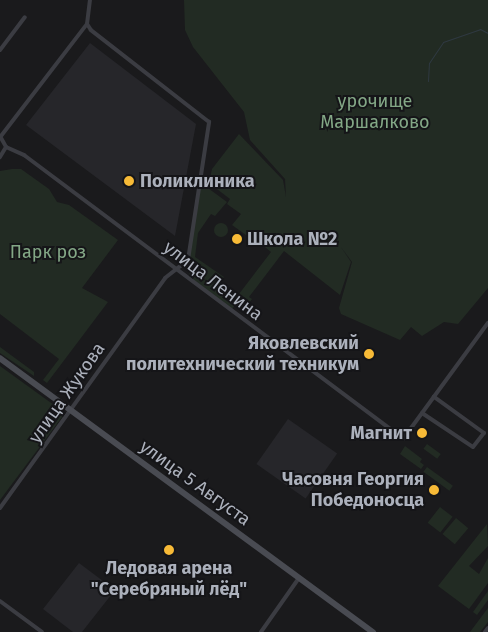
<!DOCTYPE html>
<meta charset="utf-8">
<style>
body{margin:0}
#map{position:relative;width:488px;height:632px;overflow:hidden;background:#1a1a1c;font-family:"Fira Sans",sans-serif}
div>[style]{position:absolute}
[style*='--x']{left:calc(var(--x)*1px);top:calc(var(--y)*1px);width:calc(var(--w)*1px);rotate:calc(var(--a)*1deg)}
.built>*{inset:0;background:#26262a;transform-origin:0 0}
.green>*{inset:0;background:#222b23;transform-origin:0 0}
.round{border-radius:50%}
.stream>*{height:1px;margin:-0.5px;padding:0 0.5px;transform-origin:0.5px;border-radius:0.5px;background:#2f3941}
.street>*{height:4px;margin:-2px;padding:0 2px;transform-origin:2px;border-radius:2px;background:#3b3c42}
.secondary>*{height:5.5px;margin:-2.75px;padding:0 2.75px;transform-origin:2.75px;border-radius:2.75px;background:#494b52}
.dots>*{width:14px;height:14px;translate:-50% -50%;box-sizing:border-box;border:2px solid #151518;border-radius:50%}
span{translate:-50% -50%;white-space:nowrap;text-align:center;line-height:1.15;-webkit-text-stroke:4px #151518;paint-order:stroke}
.park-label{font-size:18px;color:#83a786}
.poi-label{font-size:18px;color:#acb1bc;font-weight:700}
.left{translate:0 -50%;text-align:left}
.right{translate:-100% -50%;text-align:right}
.street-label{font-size:18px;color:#acb1bc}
</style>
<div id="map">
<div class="built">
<div style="clip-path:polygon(90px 43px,196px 124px,175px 236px,26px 125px)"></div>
<div style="left:288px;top:419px;width:60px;height:55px;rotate:35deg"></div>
<div style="clip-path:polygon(79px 563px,115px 590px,82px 632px,73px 632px,43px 609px)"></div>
</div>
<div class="green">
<div style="clip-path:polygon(184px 0,488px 0,488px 288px,458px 324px,444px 322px,422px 336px,411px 327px,400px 340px,341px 314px,339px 308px,352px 262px,341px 247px,351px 262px,340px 295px,284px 251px,249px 297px,252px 299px,247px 306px,233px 296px,238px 301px,232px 309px,190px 277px,188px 264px,201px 183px,227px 202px,215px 216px,211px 214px,198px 233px,195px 257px,224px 277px,218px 285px,232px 296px,234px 293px,239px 294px,271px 252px,260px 243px,256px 247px,251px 244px,253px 240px,232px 225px,241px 214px,227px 204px,230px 199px,209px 183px,212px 169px,239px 134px,283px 180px,286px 197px,285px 179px,250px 140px,244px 112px,193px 47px,185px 30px)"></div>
<div style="clip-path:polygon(12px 169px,21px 169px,49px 189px,57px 202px,69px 205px,118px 240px,82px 288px,108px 302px,47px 383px,43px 380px,59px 359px,0 314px,0 171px)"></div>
<div class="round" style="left:214px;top:223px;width:14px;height:14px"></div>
<div style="clip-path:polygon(0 347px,34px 372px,34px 376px,0 353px)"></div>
<div style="clip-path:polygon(0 366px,65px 413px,0 500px)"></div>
<div style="left:427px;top:444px;width:17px;height:6px;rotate:36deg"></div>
<div style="clip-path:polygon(405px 446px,422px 459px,420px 462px,424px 465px,421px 469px,400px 454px)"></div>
<div style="left:427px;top:467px;width:32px;height:6px;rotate:36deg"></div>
<div style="left:440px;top:507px;width:16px;height:20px;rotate:38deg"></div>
<div style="left:456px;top:518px;width:16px;height:21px;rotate:40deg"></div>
<div style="clip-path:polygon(487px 524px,488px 546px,469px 566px,479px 574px,488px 558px,488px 583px,469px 609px,438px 586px)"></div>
<div style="clip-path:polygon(488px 591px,488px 600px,477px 615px,473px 612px)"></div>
<div style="clip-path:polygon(488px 608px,488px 622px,480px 632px,470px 632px)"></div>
</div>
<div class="stream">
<div style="--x:428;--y:81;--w:18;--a:-87"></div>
<div style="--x:429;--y:63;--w:25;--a:-56"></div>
<div style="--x:443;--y:42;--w:39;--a:-19"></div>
<div style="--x:480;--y:29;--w:9;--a:27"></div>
</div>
<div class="street">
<div style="--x:0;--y:50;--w:41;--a:-52.9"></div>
<div style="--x:0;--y:136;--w:13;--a:61"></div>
<div style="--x:6;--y:147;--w:12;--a:121"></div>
<div style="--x:1;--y:136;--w:141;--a:-52.5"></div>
<div style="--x:6;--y:147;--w:20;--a:24"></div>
<div style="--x:24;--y:155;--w:474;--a:36.8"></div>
<div style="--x:403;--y:439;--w:144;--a:-53.8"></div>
<div style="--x:422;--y:413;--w:61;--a:33.7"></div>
<div style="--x:473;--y:447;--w:18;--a:-52"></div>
<div style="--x:484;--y:433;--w:62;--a:-144.2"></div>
<div style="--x:0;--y:508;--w:283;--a:-54.3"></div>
<div style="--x:165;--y:278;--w:29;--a:-38"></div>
<div style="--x:188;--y:260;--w:140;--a:-81.3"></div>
<div style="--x:209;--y:122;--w:150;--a:-142.1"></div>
<div style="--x:91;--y:30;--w:7;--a:-124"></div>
<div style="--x:87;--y:24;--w:24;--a:-83"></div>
<div style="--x:0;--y:601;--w:52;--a:36.4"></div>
<div style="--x:261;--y:632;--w:66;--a:-54.9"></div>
<div style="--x:485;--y:632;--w:5;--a:-53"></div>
</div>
<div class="secondary">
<div style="--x:0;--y:358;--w:463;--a:36.3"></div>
</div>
<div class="dots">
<div style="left:129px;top:181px;background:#f7ba37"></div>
<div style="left:237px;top:239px;background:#f7ba37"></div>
<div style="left:369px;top:354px;background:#f7ba37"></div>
<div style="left:422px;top:433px;background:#f7ba37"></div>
<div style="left:434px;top:490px;background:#f7ba37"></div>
<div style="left:169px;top:550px;background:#f7ba37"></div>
</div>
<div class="park-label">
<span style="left:375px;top:112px">урочище<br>Маршалково</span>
<span style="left:48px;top:252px">Парк роз</span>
</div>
<div class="poi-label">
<span class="left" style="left:140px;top:181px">Поликлиника</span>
<span class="left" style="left:247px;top:239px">Школа №2</span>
<span class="right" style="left:359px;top:354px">Яковлевский<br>политехнический техникум</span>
<span class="right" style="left:412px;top:433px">Магнит</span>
<span class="right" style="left:424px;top:490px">Часовня Георгия<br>Победоносца</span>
<span style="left:169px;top:579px">Ледовая арена<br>"Серебряный лёд"</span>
</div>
<div class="street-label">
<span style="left:213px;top:281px;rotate:37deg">улица Ленина</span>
<span style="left:67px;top:393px;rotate:-55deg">улица Жукова</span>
<span style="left:195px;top:483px;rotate:36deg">улица 5 Августа</span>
</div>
</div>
